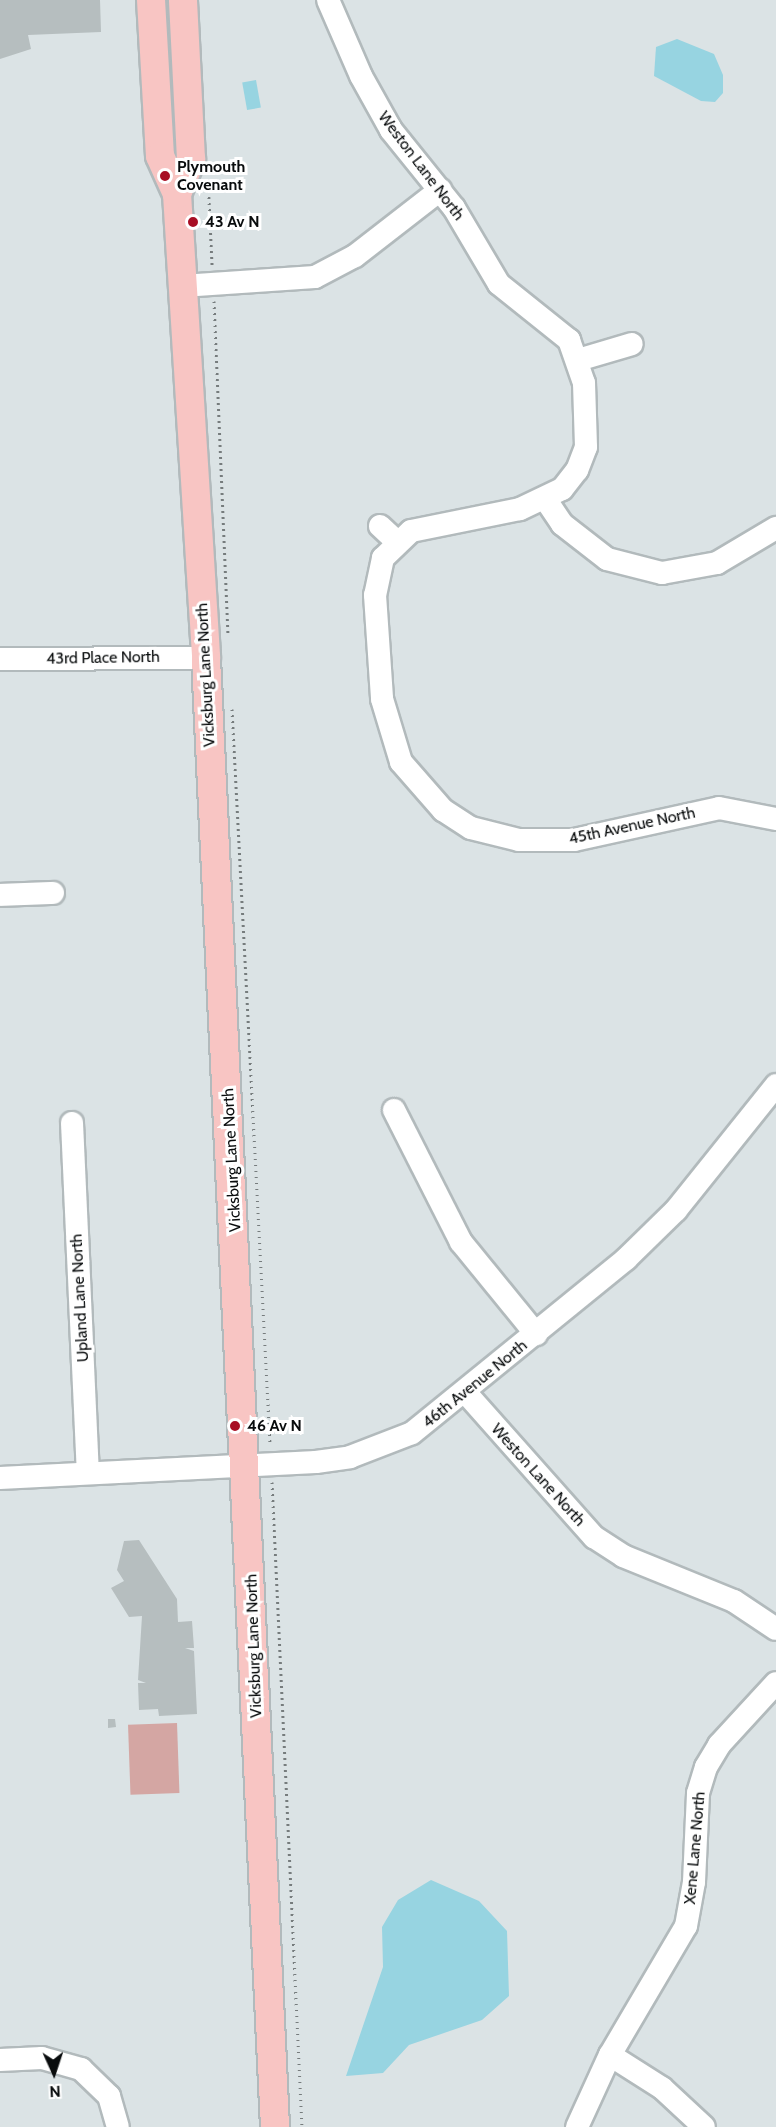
<!DOCTYPE html>
<style>
body{margin:0}
#map{position:relative;width:776px;height:2127px;overflow:hidden;background:#dbe3e5;font-family:Cabin,sans-serif}
div>[style]{position:absolute}
[style*='--x']{left:calc(var(--x)*1px);top:calc(var(--y)*1px);width:calc(var(--w)*1px);rotate:calc(var(--a)*1deg)}
.green>*{inset:0;background:#d4a6a3;transform-origin:0 0}
.water>*{inset:0;background:#97d4e1;transform-origin:0 0}
.building>*{inset:0;background:#b6bebf}
.path>*{height:3px;margin-top:-1.5px;transform-origin:0;background:repeating-linear-gradient(90deg,#767c7d 0 1.5px,transparent 0 6px)}
.roads{filter:drop-shadow(2px 0 #b2babc) drop-shadow(-2px 0 #b2babc) drop-shadow(0 2px #b2babc) drop-shadow(0 -2px #b2babc)}
.minor>*{height:22px;margin:-11px;padding:0 11px;transform-origin:11px;border-radius:11px;background:#fff}
.major>*{height:28px;margin:-14px;padding:0 14px;transform-origin:14px;border-radius:14px;background:#f8c5c3}
.dots>*{width:16px;height:16px;translate:-50% -50%;box-sizing:border-box;border:3px solid #fff;border-radius:50%}
span{translate:-50% -50%;white-space:nowrap;text-align:center;line-height:1.15;-webkit-text-stroke:6px #fff;paint-order:stroke}
.street-label{font-size:16px;color:#090c0d}
.poi-label{font-size:16px;color:#090c0d;font-weight:700}
.left{translate:0 -50%;text-align:left}
.north{position:absolute;left:24px;top:2043px;width:60px;height:60px;-webkit-text-stroke:4px #fff;paint-order:stroke;rotate:177deg;font-size:16px;font-weight:700;line-height:24px;text-align:center;color:#090c0d}
.north::after{content:'';display:block;margin:auto;width:21px;height:27px;background:#090c0d;clip-path:polygon(50% 0,100% 100%,50% 72%,0 100%)}
</style>
<div id="map">
<div class="green">
<div style="left:177px;top:1723px;width:70px;height:49px;rotate:88deg"></div>
</div>
<div class="water">
<div style="clip-path:polygon(677px 39px,714px 54px,723px 75px,723px 93px,715px 102px,701px 101px,654px 76px,656px 47px)"></div>
<div style="left:256px;top:80px;width:28px;height:14px;rotate:80deg"></div>
<div style="clip-path:polygon(431px 1880px,479px 1901px,507px 1931px,509px 1996px,482px 2020px,409px 2045px,383px 2073px,346px 2076px,383px 1967px,382px 1927px,398px 1900px)"></div>
</div>
<div class="building">
<div style="clip-path:polygon(0 0,100px 0,101px 32px,28px 35px,31px 49px,0 59px)"></div>
<div style="clip-path:polygon(139px 1540px,177px 1599px,178px 1622px,192px 1621px,194px 1648px,185px 1648px,194px 1651px,197px 1714px,159px 1716px,158px 1709px,139px 1710px,138px 1683px,146px 1683px,138px 1680px,142px 1616px,129px 1617px,111px 1588px,124px 1581px,117px 1570px,124px 1541px)"></div>
<div style="clip-path:polygon(108px 1719px,115px 1719px,116px 1727px,108px 1728px)"></div>
</div>
<div class="path">
<div style="--x:208;--y:179;--w:86;--a:87.3"></div>
<div style="--x:214;--y:301;--w:332;--a:87.6"></div>
<div style="--x:232;--y:709;--w:737;--a:87.04"></div>
<div style="--x:272;--y:1482;--w:646;--a:87.34"></div>
</div>
<div class="roads">
<div class="minor">
<div style="--x:328;--y:0;--w:83;--a:66.5"></div>
<div style="--x:361;--y:76;--w:62;--a:60.9"></div>
<div style="--x:391;--y:130;--w:100;--a:51.1"></div>
<div style="--x:454;--y:208;--w:88;--a:59.4"></div>
<div style="--x:499;--y:284;--w:90;--a:38.7"></div>
<div style="--x:569;--y:340;--w:46;--a:70.8"></div>
<div style="--x:584;--y:383;--w:64;--a:88.2"></div>
<div style="--x:586;--y:447;--w:25;--a:111"></div>
<div style="--x:577;--y:470;--w:24;--a:128"></div>
<div style="--x:562;--y:489;--w:47;--a:154.5"></div>
<div style="--x:520;--y:509;--w:111;--a:168.6"></div>
<div style="--x:411;--y:531;--w:39;--a:136"></div>
<div style="--x:383;--y:558;--w:38;--a:102"></div>
<div style="--x:375;--y:595;--w:104;--a:86.1"></div>
<div style="--x:382;--y:699;--w:66;--a:73.2"></div>
<div style="--x:401;--y:762;--w:64;--a:48.8"></div>
<div style="--x:443;--y:810;--w:33;--a:33"></div>
<div style="--x:471;--y:828;--w:49;--a:14"></div>
<div style="--x:519;--y:840;--w:55;--a:0"></div>
<div style="--x:574;--y:840;--w:148;--a:-12.4"></div>
<div style="--x:719;--y:808;--w:58;--a:10.9"></div>
<div style="--x:182;--y:286;--w:133;--a:-3.9"></div>
<div style="--x:315;--y:277;--w:45;--a:-27.7"></div>
<div style="--x:355;--y:256;--w:108;--a:-37.8"></div>
<div style="--x:578;--y:360;--w:56;--a:-16.5"></div>
<div style="--x:546;--y:500;--w:29;--a:56"></div>
<div style="--x:562;--y:524;--w:57;--a:37.9"></div>
<div style="--x:607;--y:559;--w:57;--a:14.3"></div>
<div style="--x:662;--y:573;--w:56;--a:-10.3"></div>
<div style="--x:717;--y:563;--w:69;--a:-30.7"></div>
<div style="--x:380;--y:526;--w:22;--a:43"></div>
<div style="--x:0;--y:659;--w:206;--a:-0.3"></div>
<div style="--x:0;--y:895;--w:53;--a:-2.2"></div>
<div style="--x:394;--y:1110;--w:148;--a:63.1"></div>
<div style="--x:461;--y:1242;--w:119;--a:50.8"></div>
<div style="--x:72;--y:1123;--w:350;--a:87.4"></div>
<div style="--x:466;--y:1393;--w:193;--a:48.4"></div>
<div style="--x:594;--y:1537;--w:35;--a:33"></div>
<div style="--x:623;--y:1556;--w:120;--a:22.1"></div>
<div style="--x:734;--y:1601;--w:50;--a:33.7"></div>
<div style="--x:0;--y:1478;--w:316;--a:-2.9"></div>
<div style="--x:316;--y:1462;--w:34;--a:-8"></div>
<div style="--x:350;--y:1457;--w:66;--a:-21.2"></div>
<div style="--x:412;--y:1433;--w:276;--a:-39.1"></div>
<div style="--x:626;--y:1259;--w:70;--a:-44.4"></div>
<div style="--x:676;--y:1210;--w:160;--a:-51.3"></div>
<div style="--x:610;--y:2055;--w:62;--a:32.4"></div>
<div style="--x:662;--y:2088;--w:57;--a:42.9"></div>
<div style="--x:0;--y:2060;--w:42;--a:-2.7"></div>
<div style="--x:42;--y:2058;--w:41;--a:15.8"></div>
<div style="--x:81;--y:2069;--w:39;--a:44"></div>
<div style="--x:109;--y:2096;--w:32;--a:74"></div>
<div style="--x:577;--y:2127;--w:79;--a:-65.4"></div>
<div style="--x:610;--y:2055;--w:150;--a:-59.5"></div>
<div style="--x:686;--y:1926;--w:45;--a:-79.7"></div>
<div style="--x:694;--y:1882;--w:89;--a:-87.4"></div>
<div style="--x:698;--y:1793;--w:27;--a:-73"></div>
<div style="--x:706;--y:1767;--w:26;--a:-59"></div>
<div style="--x:719;--y:1745;--w:84;--a:-47.4"></div>
</div>
<div class="major">
<div style="--x:151;--y:0;--w:156;--a:86.7"></div>
<div style="--x:160;--y:156;--w:42;--a:65.9"></div>
<div style="--x:177;--y:194;--w:465;--a:86.4"></div>
<div style="--x:206;--y:658;--w:1471;--a:87.31"></div>
<div style="--x:177;--y:194;--w:38;--a:-68"></div>
<div style="--x:191;--y:159;--w:159;--a:-92.9"></div>
</div>
</div>
<div class="dots">
<div style="left:165px;top:176px;background:#a70e24"></div>
<div style="left:193px;top:222px;background:#a70e24"></div>
<div style="left:235px;top:1426px;background:#a70e24"></div>
</div>
<div class="street-label">
<span style="left:421px;top:166px;rotate:53deg">Weston Lane North</span>
<span style="left:103px;top:658px;rotate:-1deg">43rd Place North</span>
<span style="left:206px;top:675px;rotate:-93deg">Vicksburg Lane North</span>
<span style="left:632px;top:826px;rotate:-12deg">45th Avenue North</span>
<span style="left:232px;top:1160px;rotate:-93deg">Vicksburg Lane North</span>
<span style="left:80px;top:1298px;rotate:-93deg">Upland Lane North</span>
<span style="left:475px;top:1384px;rotate:-39deg">46th Avenue North</span>
<span style="left:538px;top:1475px;rotate:48deg">Weston Lane North</span>
<span style="left:254px;top:1646px;rotate:-92deg">Vicksburg Lane North</span>
<span style="left:695px;top:1848px;rotate:-85deg">Xene Lane North</span>
</div>
<div class="poi-label">
<span class="left" style="left:177px;top:176px">Plymouth<br>Covenant</span>
<span class="left" style="left:205px;top:222px">43 Av N</span>
<span class="left" style="left:247px;top:1426px">46 Av N</span>
</div>
<div class="north">N</div>
</div>
